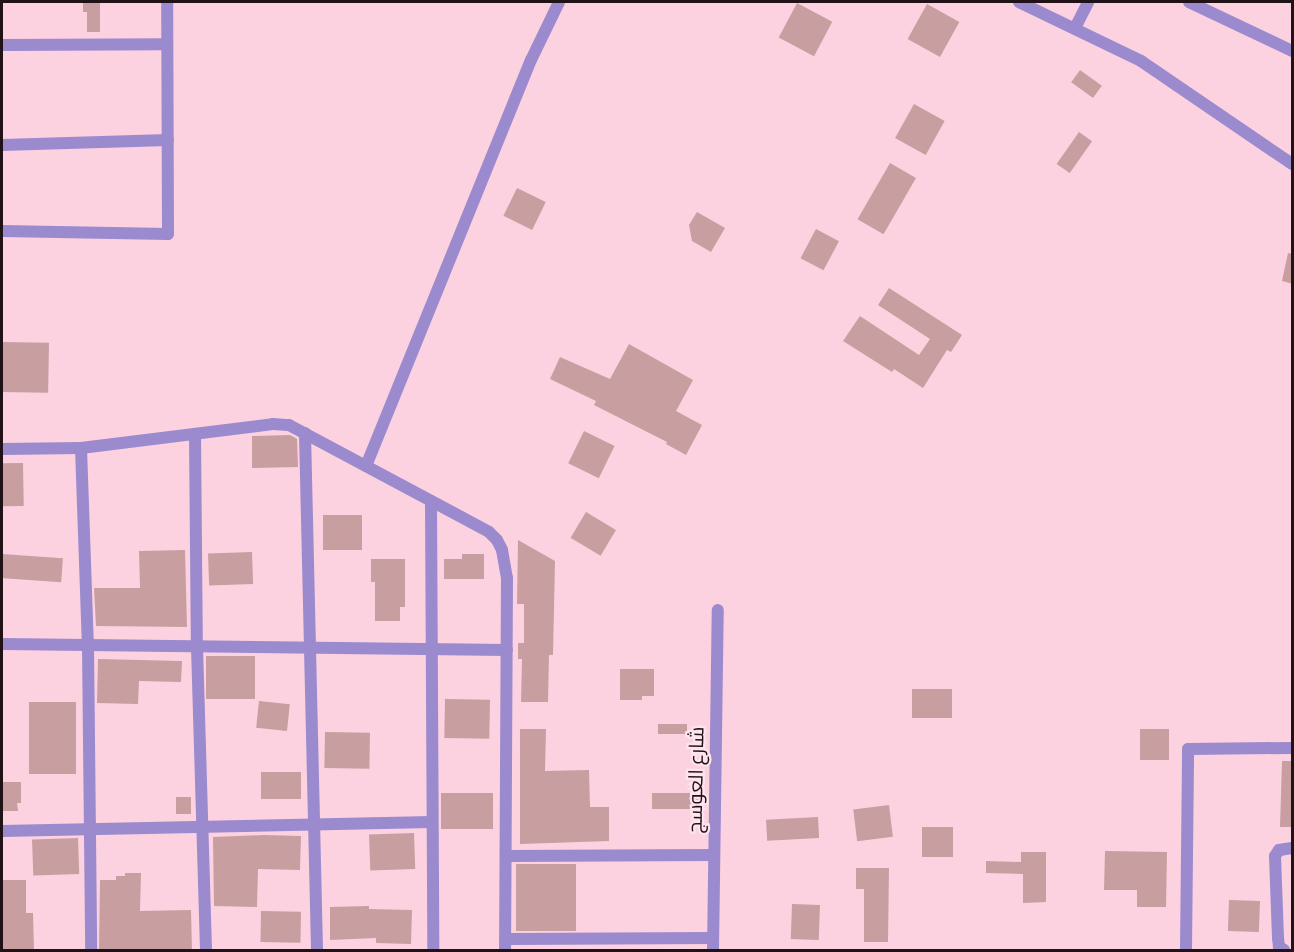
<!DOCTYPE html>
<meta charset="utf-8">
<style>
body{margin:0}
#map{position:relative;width:1294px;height:952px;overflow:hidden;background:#fcd2e0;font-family:Barlow,Cairo,sans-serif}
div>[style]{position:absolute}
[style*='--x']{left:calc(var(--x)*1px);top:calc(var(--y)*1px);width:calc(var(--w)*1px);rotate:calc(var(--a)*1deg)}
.building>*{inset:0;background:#c89ea0;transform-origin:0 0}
.street>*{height:12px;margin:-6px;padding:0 6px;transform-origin:6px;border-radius:6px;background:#9b8acd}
span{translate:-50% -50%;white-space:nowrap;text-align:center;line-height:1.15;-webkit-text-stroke:4.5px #fee4ed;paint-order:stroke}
.street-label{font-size:20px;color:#201217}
.frame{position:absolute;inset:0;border:3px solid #201217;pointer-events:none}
</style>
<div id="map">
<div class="building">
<div style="clip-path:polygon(83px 2px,100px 2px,100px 32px,87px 32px,87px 12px,83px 12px)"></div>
<div style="left:797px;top:3px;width:40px;height:39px;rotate:28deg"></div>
<div style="left:927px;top:4px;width:37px;height:40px;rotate:29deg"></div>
<div style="left:1080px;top:70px;width:27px;height:15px;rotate:36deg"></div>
<div style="left:914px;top:104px;width:35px;height:39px;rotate:29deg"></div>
<div style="left:1079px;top:132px;width:16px;height:39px;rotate:35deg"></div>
<div style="left:890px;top:163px;width:30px;height:65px;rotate:30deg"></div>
<div style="left:517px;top:188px;width:32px;height:31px;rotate:26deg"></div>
<div style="clip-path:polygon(697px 212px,725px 228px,711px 252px,692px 241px,689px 225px)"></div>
<div style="left:816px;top:229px;width:26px;height:33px;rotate:28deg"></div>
<div style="clip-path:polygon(1288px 253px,1293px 254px,1293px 284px,1282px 281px)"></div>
<div style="clip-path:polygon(889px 288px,962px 335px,951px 352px,947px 350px,923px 388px,894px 369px,892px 372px,843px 341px,860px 316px,919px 355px,930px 339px,878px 305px)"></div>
<div style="left:2px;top:342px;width:47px;height:50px;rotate:1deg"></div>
<div style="clip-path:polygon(629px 344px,693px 380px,676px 411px,702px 425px,686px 455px,666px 444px,667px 442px,594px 405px,596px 401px,550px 379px,560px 357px,610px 379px)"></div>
<div style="left:584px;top:431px;width:34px;height:36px;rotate:26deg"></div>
<div style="clip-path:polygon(290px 435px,297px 439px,298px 467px,252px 468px,252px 436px)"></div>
<div style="left:23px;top:463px;width:43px;height:21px;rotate:89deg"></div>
<div style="left:586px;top:512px;width:35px;height:30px;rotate:31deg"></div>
<div style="left:323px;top:515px;width:39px;height:35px"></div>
<div style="clip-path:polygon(518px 540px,555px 561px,553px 655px,549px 655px,548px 702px,521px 702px,522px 659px,518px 659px,518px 643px,524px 643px,524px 604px,517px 604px)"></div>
<div style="clip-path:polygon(185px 550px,187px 627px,96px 626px,94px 588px,140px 588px,139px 551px)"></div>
<div style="left:252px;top:552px;width:32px;height:44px;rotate:88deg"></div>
<div style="left:2px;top:554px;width:61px;height:24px;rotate:4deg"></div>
<div style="clip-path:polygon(462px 554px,484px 554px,484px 579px,444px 579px,444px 559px,462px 559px)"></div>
<div style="clip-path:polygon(371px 559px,405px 559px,405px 607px,400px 607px,400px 621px,375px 621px,375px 582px,371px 582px)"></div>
<div style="left:255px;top:656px;width:43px;height:49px;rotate:90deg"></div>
<div style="clip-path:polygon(98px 659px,182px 661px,181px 682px,139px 681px,138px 704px,97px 703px)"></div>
<div style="clip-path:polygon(620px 669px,654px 669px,654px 696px,642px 696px,642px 700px,620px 700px)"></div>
<div style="left:952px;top:689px;width:29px;height:40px;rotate:90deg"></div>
<div style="left:445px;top:699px;width:45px;height:39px;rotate:1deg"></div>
<div style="left:259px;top:701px;width:31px;height:27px;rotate:6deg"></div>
<div style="left:29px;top:702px;width:47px;height:72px"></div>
<div style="left:658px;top:724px;width:29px;height:10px"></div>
<div style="clip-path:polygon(520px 729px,546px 729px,545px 771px,589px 770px,590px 807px,609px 807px,609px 841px,520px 844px)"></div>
<div style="left:1140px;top:729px;width:29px;height:31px"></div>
<div style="left:325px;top:732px;width:45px;height:36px;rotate:1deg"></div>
<div style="clip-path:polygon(1282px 761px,1293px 761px,1293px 827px,1280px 827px)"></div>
<div style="left:261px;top:772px;width:40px;height:27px"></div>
<div style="clip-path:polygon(2px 782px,21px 782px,21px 803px,17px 803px,18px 811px,2px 811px)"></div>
<div style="left:441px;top:793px;width:52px;height:36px"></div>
<div style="left:652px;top:793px;width:51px;height:16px"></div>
<div style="left:176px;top:797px;width:15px;height:17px"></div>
<div style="left:889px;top:805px;width:32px;height:36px;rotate:83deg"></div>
<div style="left:818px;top:817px;width:21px;height:52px;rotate:87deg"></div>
<div style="left:922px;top:827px;width:31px;height:30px"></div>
<div style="left:414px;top:833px;width:36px;height:45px;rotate:88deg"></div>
<div style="clip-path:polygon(264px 835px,301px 836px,300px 870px,258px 869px,257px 907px,214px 906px,213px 837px)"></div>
<div style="left:78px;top:838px;width:36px;height:46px;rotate:88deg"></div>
<div style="clip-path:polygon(1105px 851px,1167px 852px,1166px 907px,1137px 907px,1137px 890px,1104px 890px)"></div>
<div style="clip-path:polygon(1021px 852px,1046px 852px,1046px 902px,1023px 903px,1023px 874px,986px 873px,986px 861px,1021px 862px)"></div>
<div style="left:516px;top:864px;width:60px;height:67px"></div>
<div style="clip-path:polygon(856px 868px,889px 868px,888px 942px,864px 942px,864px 889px,856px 889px)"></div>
<div style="clip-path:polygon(125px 873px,141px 873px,140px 911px,191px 910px,192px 951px,99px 949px,100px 880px,116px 880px,116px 876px,125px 876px)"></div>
<div style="clip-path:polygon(2px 880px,26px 880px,26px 913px,33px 913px,34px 951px,2px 951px)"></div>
<div style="left:1229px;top:900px;width:31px;height:31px;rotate:2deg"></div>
<div style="left:792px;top:904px;width:28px;height:35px;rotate:2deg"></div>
<div style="clip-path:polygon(369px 906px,369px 909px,412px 910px,411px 944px,376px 943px,376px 938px,330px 940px,330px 907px)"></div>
<div style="left:261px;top:911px;width:40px;height:31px;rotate:1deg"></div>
</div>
<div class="street">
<div style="--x:1019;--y:2;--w:136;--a:25.8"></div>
<div style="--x:1141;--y:61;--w:183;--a:34.3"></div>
<div style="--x:1189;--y:2;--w:114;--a:25.4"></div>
<div style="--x:1075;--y:28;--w:29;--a:-63"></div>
<div style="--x:2;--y:45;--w:165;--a:-0.3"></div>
<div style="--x:2;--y:145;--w:166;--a:-1.7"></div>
<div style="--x:2;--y:231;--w:166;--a:1"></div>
<div style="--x:168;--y:234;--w:232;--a:-90.2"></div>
<div style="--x:305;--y:433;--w:517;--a:88.67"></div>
<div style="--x:195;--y:434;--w:213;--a:89.5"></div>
<div style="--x:197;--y:647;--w:303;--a:88.3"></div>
<div style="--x:81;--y:448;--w:197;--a:88"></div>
<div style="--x:88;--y:645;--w:305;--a:89.4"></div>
<div style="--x:2;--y:449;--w:79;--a:-0.7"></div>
<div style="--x:81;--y:448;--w:193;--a:-7.1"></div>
<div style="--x:273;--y:424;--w:16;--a:4"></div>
<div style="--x:289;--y:425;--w:227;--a:28.1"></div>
<div style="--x:489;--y:532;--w:11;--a:45"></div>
<div style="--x:497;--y:540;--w:11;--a:63"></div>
<div style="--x:502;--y:550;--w:28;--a:80"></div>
<div style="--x:507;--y:578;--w:372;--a:90.3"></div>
<div style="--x:366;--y:466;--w:438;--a:-67.9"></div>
<div style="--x:531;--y:60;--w:64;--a:-64.2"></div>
<div style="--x:431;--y:501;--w:449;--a:89.7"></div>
<div style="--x:2;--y:644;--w:505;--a:0.68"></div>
<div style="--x:2;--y:831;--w:430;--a:-1.2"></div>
<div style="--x:506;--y:856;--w:208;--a:-0.3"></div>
<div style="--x:506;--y:939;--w:207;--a:-0.3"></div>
<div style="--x:713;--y:950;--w:340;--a:-89.2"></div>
<div style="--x:1186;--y:950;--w:201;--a:-89.4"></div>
<div style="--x:1188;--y:749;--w:104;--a:-0.6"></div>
<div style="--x:1284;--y:950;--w:6;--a:-149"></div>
<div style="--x:1279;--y:947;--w:9;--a:-96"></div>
<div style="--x:1278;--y:938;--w:82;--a:-92.1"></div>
<div style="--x:1275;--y:856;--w:7;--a:-56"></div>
<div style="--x:1279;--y:850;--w:13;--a:-9"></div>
</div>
<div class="street-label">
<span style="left:695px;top:780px;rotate:-89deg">شارع العوسج</span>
</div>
<div class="frame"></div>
</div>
